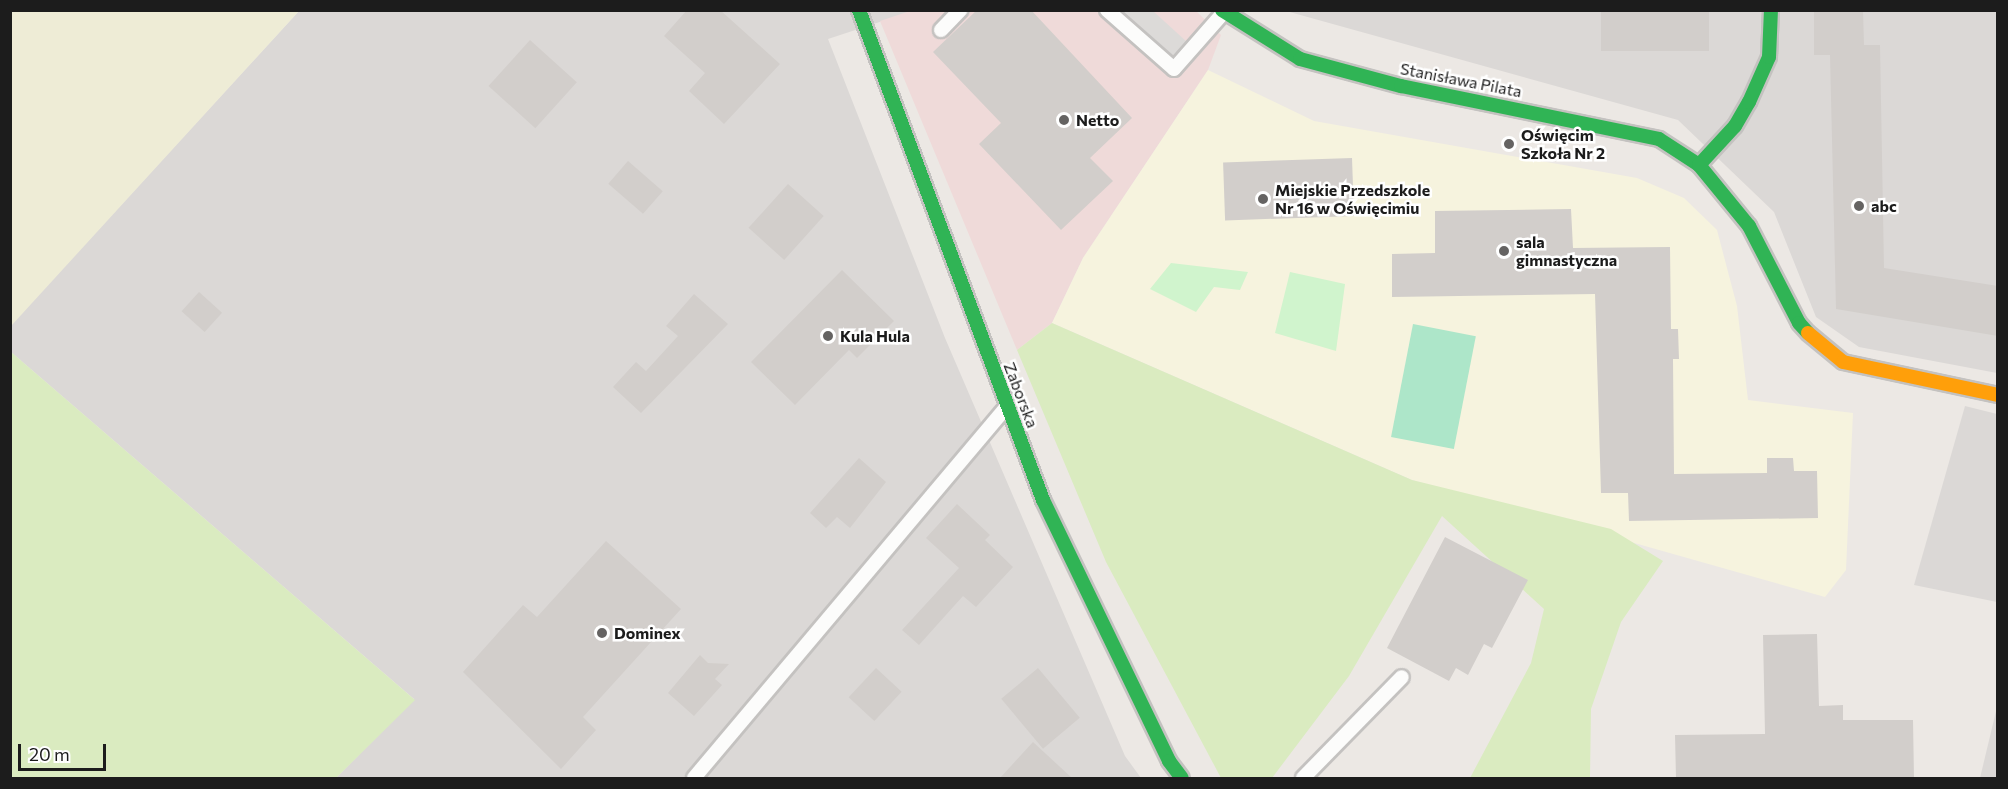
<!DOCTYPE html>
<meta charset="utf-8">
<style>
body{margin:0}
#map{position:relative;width:2008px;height:789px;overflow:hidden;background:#ece8e4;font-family:Commissioner,sans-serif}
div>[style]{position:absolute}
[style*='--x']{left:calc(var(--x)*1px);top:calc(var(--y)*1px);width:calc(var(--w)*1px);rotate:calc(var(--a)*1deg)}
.residential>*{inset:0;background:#dbd8d6}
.commercial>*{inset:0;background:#efdad9}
.education>*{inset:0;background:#f6f3de}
.farmland>*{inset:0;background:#eeecd6}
.grass>*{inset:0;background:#daebc0}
.park>*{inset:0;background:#d0f4cd}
.pitch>*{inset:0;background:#ade6c9;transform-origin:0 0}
.parking>*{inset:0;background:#dcdad8}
.building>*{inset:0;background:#d2cecb;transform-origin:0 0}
.roads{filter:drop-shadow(2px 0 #c4c2c0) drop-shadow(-2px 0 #c4c2c0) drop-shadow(0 2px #c4c2c0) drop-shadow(0 -2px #c4c2c0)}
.lane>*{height:14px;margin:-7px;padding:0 7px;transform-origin:7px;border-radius:7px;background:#fcfcfb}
.fast>*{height:14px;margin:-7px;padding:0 7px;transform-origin:7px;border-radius:7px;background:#30b455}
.slow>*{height:14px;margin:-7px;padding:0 7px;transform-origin:7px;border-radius:7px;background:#ff9f0a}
.dots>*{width:16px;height:16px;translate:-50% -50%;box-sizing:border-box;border:3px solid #fff;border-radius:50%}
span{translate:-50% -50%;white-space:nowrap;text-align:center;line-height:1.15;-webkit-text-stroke:5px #fff;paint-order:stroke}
.street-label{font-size:16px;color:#1c1c1c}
.poi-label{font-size:16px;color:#1c1c1c;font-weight:700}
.left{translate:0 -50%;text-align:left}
.frame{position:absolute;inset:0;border:12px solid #1c1c1c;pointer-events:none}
.scale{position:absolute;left:18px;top:744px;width:88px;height:27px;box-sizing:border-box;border:3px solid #1c1c1c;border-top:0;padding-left:8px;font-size:18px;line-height:21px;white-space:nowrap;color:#1c1c1c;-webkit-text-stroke:4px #fff;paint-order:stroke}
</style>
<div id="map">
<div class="residential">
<div style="clip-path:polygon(299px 11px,913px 11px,828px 39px,945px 338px,1125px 756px,1141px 778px,336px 778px,414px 699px,11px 352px,10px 326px)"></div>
<div style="clip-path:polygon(1286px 11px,1997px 11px,1997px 373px,1859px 347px,1816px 317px,1774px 212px,1678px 120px)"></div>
<div style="clip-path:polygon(1965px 406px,1997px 414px,1997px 602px,1914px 585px)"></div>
<div style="clip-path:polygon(1997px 707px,1997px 778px,1980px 778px)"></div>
</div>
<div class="commercial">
<div style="clip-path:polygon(913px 10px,1195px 10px,1221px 35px,1208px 70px,1083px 258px,1052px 323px,1017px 350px,880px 21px)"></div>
</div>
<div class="education">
<div style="clip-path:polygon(1208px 70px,1314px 121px,1637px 178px,1684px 198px,1717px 230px,1737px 306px,1748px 400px,1853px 413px,1846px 570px,1825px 597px,1412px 480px,1052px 323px,1083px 258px)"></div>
</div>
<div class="farmland">
<div style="clip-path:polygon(11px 10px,299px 11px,11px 326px,10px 11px)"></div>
</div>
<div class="grass">
<div style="clip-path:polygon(1052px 323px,1412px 480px,1611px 529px,1663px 561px,1621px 622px,1591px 709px,1590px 778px,1470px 778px,1531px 663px,1544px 609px,1442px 516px,1349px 676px,1272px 778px,1221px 778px,1106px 562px,1017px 350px)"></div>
<div style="clip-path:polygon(11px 352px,415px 700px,336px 778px,11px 778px)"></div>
</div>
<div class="park">
<div style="clip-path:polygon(1171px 263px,1248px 272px,1240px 290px,1214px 287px,1196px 312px,1150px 289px)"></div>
<div style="clip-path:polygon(1290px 272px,1345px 284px,1336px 351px,1275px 333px)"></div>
</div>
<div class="pitch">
<div style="left:1413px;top:324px;width:64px;height:115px;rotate:11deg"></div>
</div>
<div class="parking">
<div style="clip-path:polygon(1108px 11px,1153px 11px,1187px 42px,1166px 64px)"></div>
</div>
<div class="building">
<div style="clip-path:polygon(687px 10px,720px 10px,780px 64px,724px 124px,689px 91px,705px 73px,664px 36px)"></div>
<div style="clip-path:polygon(977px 10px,1031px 10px,1132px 118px,1090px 158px,1113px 181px,1061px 230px,979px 144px,1001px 123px,933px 52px)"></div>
<div style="left:1601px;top:10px;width:108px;height:41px"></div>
<div style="clip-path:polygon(1814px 10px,1863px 10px,1864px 45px,1880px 45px,1884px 268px,1998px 286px,1998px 336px,1836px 309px,1830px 55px,1814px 55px)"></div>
<div style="left:530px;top:40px;width:63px;height:62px;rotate:42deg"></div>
<div style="left:1352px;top:158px;width:58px;height:129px;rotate:88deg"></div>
<div style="left:628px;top:161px;width:46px;height:30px;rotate:41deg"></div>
<div style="left:788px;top:184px;width:48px;height:59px;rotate:42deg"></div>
<div style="clip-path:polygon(1571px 209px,1573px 248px,1670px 247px,1671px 329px,1678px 329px,1679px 359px,1673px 359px,1674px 474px,1767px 473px,1767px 458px,1793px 458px,1794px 471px,1817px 471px,1818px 518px,1629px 521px,1628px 493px,1601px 493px,1595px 294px,1392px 297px,1392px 254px,1435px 253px,1435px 211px)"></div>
<div style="clip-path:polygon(842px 270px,894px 321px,857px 358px,849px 350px,795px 405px,751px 362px)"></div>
<div style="left:199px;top:292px;width:31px;height:26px;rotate:42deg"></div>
<div style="clip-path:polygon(694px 294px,728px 324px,641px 413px,613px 387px,636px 362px,646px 371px,678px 336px,666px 326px)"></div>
<div style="clip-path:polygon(859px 458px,886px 482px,850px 528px,837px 517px,826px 528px,810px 513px)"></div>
<div style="clip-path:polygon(957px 504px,990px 535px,985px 540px,1013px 567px,976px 607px,963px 596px,919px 645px,902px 630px,959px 568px,926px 538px)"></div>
<div style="clip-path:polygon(1445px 537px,1528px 580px,1492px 648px,1484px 644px,1468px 675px,1456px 668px,1449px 681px,1387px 648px)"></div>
<div style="clip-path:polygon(606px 541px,681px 609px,583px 717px,596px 730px,561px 769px,463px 672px,523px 605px,537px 617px)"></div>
<div style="clip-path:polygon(1817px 634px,1819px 706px,1843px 705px,1843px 720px,1913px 720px,1914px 778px,1676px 778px,1675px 735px,1765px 734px,1763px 635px)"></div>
<div style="clip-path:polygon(700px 655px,708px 663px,729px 664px,715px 679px,722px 685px,694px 716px,668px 693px)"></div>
<div style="left:876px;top:668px;width:35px;height:40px;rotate:43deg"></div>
<div style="left:1038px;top:668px;width:65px;height:48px;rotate:50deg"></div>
<div style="clip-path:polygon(1033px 742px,1072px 778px,1000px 778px)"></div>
</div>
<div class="roads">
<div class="lane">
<div style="--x:1107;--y:10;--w:89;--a:41.4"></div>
<div style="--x:1174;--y:69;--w:76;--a:-48.7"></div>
<div style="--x:941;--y:30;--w:28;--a:-46"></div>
<div style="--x:694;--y:778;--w:484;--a:-49.9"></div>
<div style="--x:1303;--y:778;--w:141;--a:-45.6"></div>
</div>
<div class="fast">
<div style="--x:859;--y:10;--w:523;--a:69.42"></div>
<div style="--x:1043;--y:500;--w:290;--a:64.2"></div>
<div style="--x:1169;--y:761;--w:21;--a:53"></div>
<div style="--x:1222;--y:10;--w:92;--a:32.1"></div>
<div style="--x:1300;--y:59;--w:105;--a:15"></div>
<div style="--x:1401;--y:86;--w:263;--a:11.6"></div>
<div style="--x:1659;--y:139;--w:48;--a:33"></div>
<div style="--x:1699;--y:165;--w:79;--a:50.7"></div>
<div style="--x:1749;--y:226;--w:109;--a:62.7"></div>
<div style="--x:1799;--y:323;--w:13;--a:48"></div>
<div style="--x:1699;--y:165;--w:53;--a:-47.3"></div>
<div style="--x:1735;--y:126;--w:28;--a:-60"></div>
<div style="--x:1749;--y:102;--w:49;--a:-66"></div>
<div style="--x:1769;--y:57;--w:47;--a:-87.6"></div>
</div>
<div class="slow">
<div style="--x:1808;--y:333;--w:45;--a:39.6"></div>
<div style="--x:1843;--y:362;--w:158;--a:12"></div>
</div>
</div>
<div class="dots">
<div style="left:1064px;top:120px;background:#656362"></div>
<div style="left:1509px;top:144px;background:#656362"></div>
<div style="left:1263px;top:199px;background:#656362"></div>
<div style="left:1859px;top:206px;background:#656362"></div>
<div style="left:1504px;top:251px;background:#656362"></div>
<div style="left:828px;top:336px;background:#656362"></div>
<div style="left:602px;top:633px;background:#656362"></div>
</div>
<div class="street-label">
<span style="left:1461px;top:80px;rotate:11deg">Stanisława Pilata</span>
<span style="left:1021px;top:395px;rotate:69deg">Zaborska</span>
</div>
<div class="poi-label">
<span class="left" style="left:1076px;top:120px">Netto</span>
<span class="left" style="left:1521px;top:144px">Oświęcim<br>Szkoła Nr 2</span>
<span class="left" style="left:1275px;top:199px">Miejskie Przedszkole<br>Nr 16 w Oświęcimiu</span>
<span class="left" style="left:1871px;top:206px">abc</span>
<span class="left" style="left:1516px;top:251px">sala<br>gimnastyczna</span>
<span class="left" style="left:840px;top:336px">Kula Hula</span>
<span class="left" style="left:614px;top:633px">Dominex</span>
</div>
<div class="frame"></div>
<div class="scale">20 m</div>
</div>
